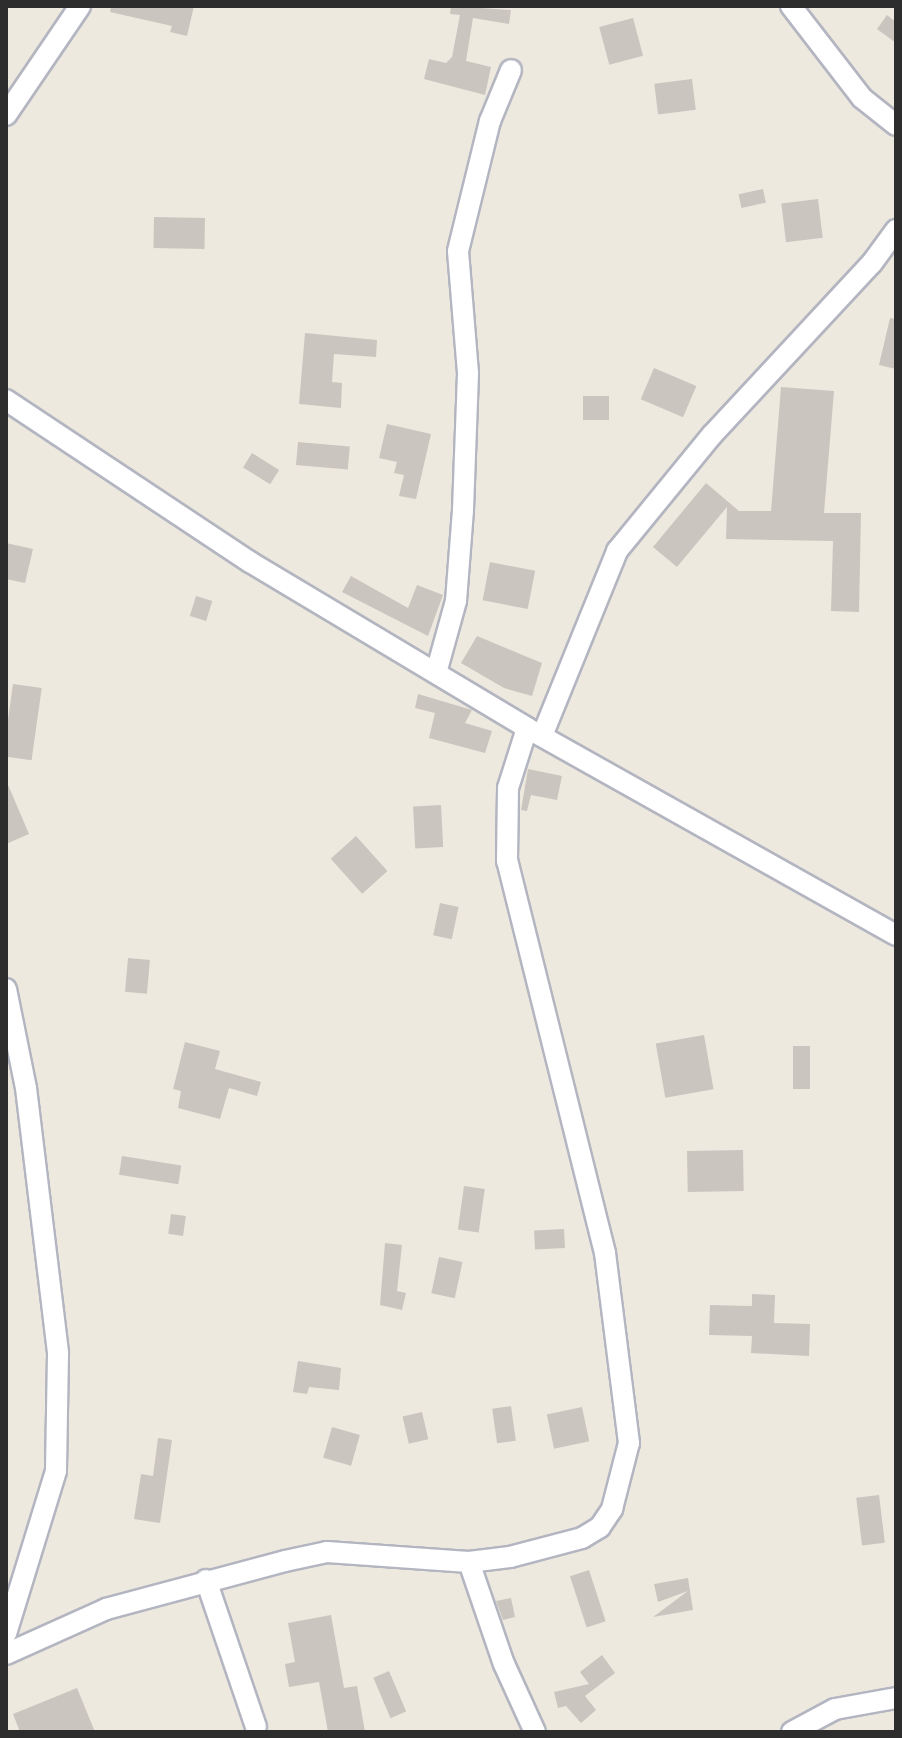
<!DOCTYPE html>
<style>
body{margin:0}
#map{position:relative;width:902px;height:1738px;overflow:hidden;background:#eee9df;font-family:Overpass,sans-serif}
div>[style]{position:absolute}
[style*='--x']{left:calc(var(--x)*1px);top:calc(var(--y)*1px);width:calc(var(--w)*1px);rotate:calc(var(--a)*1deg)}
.building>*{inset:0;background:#cac5bf;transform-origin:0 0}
.roads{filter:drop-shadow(2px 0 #b3b5c0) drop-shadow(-2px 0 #b3b5c0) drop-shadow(0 2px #b3b5c0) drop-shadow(0 -2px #b3b5c0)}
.minor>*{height:20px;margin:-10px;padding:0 10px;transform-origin:10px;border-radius:10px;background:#fff}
span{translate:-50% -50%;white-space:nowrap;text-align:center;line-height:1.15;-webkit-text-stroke:6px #fff;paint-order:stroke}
.frame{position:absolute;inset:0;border:8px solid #2d2d2d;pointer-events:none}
</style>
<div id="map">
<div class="building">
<div style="clip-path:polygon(111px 6px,194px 6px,187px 36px,170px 32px,172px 26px,110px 12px)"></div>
<div style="clip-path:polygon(451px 6px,511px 10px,509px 24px,473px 18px,466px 61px,491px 67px,485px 95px,424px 79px,429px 59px,446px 63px,452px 57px,460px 15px,450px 14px)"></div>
<div style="clip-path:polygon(887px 15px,896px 22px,896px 43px,877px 29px)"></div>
<div style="left:633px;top:18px;width:39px;height:35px;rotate:75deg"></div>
<div style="left:692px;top:79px;width:31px;height:38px;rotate:83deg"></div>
<div style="left:763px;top:189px;width:14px;height:25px;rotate:78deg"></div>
<div style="left:818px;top:199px;width:39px;height:37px;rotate:83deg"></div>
<div style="left:154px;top:217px;width:51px;height:31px;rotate:1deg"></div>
<div style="clip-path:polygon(890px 318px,896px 319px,896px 369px,879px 365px)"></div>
<div style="clip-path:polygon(305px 333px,377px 340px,376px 357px,334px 354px,332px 382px,342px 383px,341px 408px,299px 404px)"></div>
<div style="left:654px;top:368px;width:46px;height:34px;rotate:23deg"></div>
<div style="clip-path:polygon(781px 387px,834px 391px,824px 513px,861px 513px,859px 612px,831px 611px,833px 541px,726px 539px,727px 507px,677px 567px,653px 547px,706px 483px,739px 511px,771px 511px)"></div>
<div style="left:583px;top:396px;width:26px;height:24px"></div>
<div style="clip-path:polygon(387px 424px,431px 434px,416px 499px,399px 496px,404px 475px,394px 473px,397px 462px,379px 458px)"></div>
<div style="left:298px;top:442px;width:52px;height:23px;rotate:5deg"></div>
<div style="left:252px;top:453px;width:32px;height:17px;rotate:32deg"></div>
<div style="clip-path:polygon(6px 543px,33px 549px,25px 583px,6px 579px)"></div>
<div style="left:490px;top:562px;width:46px;height:39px;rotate:11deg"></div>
<div style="clip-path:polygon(351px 576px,408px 608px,417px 585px,443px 595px,428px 636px,342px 592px)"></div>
<div style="left:196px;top:596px;width:17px;height:21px;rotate:17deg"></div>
<div style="clip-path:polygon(477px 636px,542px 663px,532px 696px,504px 688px,461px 663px)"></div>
<div style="left:13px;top:684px;width:29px;height:73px;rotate:8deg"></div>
<div style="clip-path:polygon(418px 694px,472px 710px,465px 723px,492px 731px,485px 753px,429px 738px,435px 713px,415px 708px)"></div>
<div style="clip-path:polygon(528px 769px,562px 776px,557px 800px,531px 795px,527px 811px,521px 810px)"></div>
<div style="clip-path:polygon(6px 780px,29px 834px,6px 844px)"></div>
<div style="left:441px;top:805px;width:42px;height:28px;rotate:87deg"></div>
<div style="left:356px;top:836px;width:47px;height:34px;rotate:48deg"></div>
<div style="left:440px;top:903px;width:19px;height:33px;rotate:12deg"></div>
<div style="left:128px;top:958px;width:22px;height:34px;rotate:5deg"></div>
<div style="left:704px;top:1035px;width:55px;height:49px;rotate:80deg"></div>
<div style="clip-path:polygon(185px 1042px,220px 1051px,215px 1069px,261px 1082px,257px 1096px,229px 1088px,220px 1119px,178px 1108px,181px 1091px,173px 1089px)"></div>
<div style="left:793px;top:1046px;width:17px;height:43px"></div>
<div style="left:743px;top:1150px;width:41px;height:56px;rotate:89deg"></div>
<div style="left:122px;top:1156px;width:60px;height:19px;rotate:9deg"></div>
<div style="left:464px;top:1186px;width:21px;height:44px;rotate:8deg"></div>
<div style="left:171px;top:1214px;width:15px;height:20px;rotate:8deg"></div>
<div style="left:564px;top:1229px;width:19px;height:30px;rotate:87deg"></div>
<div style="clip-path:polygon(385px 1243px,402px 1245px,397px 1291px,406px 1293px,402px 1310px,380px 1305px)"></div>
<div style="left:439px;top:1257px;width:24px;height:37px;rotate:12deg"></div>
<div style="clip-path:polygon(752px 1294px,775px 1295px,774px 1323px,810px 1324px,809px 1356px,751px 1353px,752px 1336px,709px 1335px,710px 1305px,752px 1306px)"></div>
<div style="clip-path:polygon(298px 1361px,341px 1368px,339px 1390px,309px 1387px,307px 1394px,293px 1392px)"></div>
<div style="left:511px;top:1406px;width:35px;height:19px;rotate:82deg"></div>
<div style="left:582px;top:1407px;width:35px;height:36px;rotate:78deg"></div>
<div style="left:422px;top:1412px;width:28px;height:20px;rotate:77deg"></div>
<div style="left:332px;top:1427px;width:29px;height:32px;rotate:16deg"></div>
<div style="clip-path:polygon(158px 1438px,172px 1440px,160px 1523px,134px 1519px,141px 1474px,153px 1476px)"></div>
<div style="left:879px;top:1495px;width:48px;height:23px;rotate:83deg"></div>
<div style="left:589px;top:1570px;width:54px;height:20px;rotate:72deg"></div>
<div style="clip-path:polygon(688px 1578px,693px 1610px,653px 1617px,688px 1591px,658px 1602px,654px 1584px)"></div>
<div style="clip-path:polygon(511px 1598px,515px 1617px,503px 1620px,496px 1601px)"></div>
<div style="clip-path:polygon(331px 1615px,344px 1688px,357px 1686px,365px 1732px,328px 1732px,319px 1682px,289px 1687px,285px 1664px,295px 1662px,288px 1623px)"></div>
<div style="clip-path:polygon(602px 1655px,615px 1673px,585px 1696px,596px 1710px,581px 1723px,566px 1706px,558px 1708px,554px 1692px,589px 1684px,580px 1672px)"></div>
<div style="left:389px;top:1671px;width:44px;height:17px;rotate:67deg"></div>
<div style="clip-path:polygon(77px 1688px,95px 1732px,20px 1732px,13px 1714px)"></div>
</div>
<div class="roads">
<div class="minor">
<div style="--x:791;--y:6;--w:116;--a:52.3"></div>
<div style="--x:862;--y:98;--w:43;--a:38.5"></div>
<div style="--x:6;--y:115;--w:132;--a:-55.8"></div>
<div style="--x:6;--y:400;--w:293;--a:33.6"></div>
<div style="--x:250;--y:562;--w:323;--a:30.9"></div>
<div style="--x:527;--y:728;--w:423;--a:29.3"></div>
<div style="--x:436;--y:673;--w:75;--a:-74.5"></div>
<div style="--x:456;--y:601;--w:91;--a:-85.6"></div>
<div style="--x:463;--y:510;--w:137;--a:-87.9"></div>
<div style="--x:468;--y:373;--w:122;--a:-94.7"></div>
<div style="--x:458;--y:251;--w:134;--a:-76.2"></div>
<div style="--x:490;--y:121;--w:55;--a:-67.6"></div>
<div style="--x:542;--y:736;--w:200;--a:-67.9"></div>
<div style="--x:617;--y:551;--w:150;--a:-50.7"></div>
<div style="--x:712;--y:435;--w:235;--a:-47.1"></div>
<div style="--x:872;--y:263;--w:41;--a:-54"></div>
<div style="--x:6;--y:989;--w:101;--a:78.6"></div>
<div style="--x:26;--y:1088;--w:268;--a:83.1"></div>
<div style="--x:58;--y:1354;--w:117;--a:91"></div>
<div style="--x:56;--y:1471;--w:170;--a:107.1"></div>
<div style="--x:469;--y:1562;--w:108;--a:71.1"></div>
<div style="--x:504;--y:1664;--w:75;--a:65.5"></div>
<div style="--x:206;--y:1580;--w:155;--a:71.2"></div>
<div style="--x:6;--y:1654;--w:110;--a:-24.2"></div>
<div style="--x:106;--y:1609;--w:185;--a:-15"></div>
<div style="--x:285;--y:1561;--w:43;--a:-12.1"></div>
<div style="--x:327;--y:1552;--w:142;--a:4"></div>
<div style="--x:469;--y:1562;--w:41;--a:-7"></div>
<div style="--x:510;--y:1557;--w:74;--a:-14.8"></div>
<div style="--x:582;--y:1538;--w:21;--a:-31"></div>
<div style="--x:600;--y:1527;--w:22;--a:-56"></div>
<div style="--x:612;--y:1509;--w:68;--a:-75.6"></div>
<div style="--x:629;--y:1443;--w:192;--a:-97.2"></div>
<div style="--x:605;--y:1253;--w:404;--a:-104"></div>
<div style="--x:507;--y:861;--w:73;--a:-89.2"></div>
<div style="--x:508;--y:788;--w:63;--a:-72.4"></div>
<div style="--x:792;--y:1732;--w:49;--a:-28.1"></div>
<div style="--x:835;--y:1709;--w:62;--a:-10.2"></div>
</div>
</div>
<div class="frame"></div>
</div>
